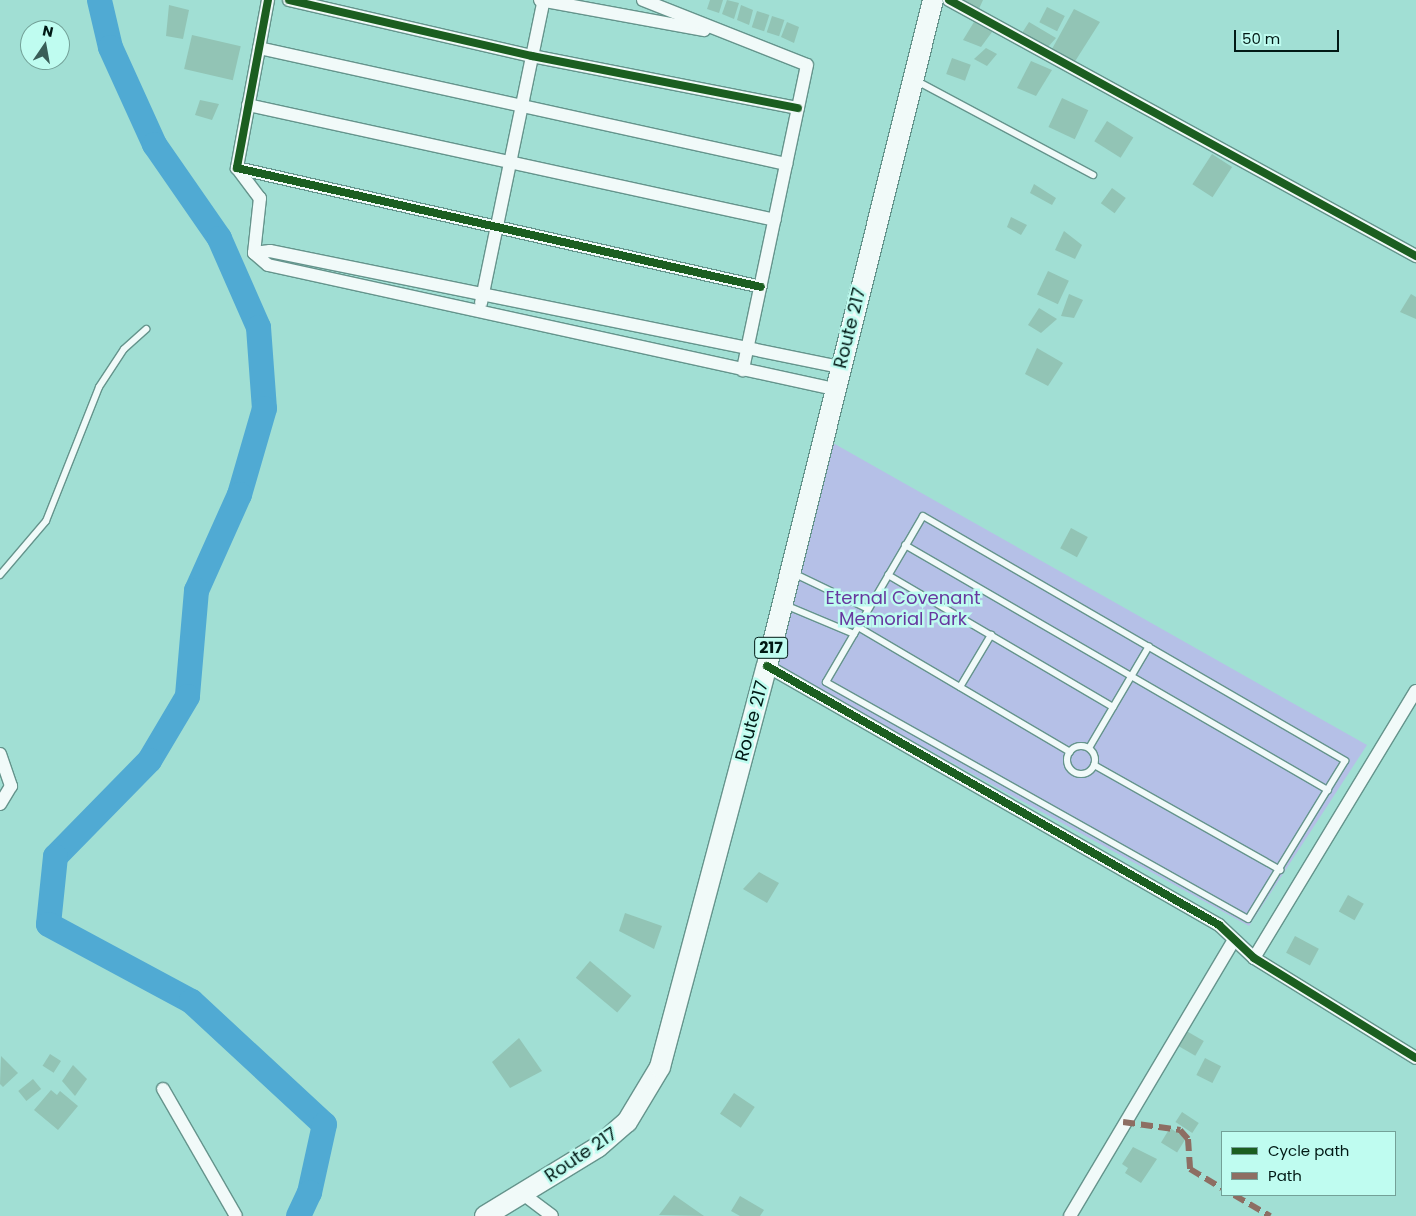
<!DOCTYPE html>
<style>
body{margin:0}
#map{position:relative;width:1416px;height:1216px;overflow:hidden;background:#a1dfd4;font-family:Poppins,sans-serif}
div>[style]{position:absolute}
[style*='--x']{left:calc(var(--x)*1px);top:calc(var(--y)*1px);width:calc(var(--w)*1px);rotate:calc(var(--a)*1deg)}
.green>*{inset:0;background:#b5c0e7}
.river>*{height:25px;margin:-12.5px;padding:0 12.5px;transform-origin:12.5px;border-radius:12.5px;background:#50aad3}
.building>*{inset:0;background:#92c4b5;transform-origin:0 0}
.roads{filter:drop-shadow(1px 0 #65948c) drop-shadow(-1px 0 #65948c) drop-shadow(0 1px #65948c) drop-shadow(0 -1px #65948c)}
.service>*{height:6px;margin:-3px;padding:0 3px;transform-origin:3px;border-radius:3px;background:#f1faf9}
.service>.ring{margin:-3px;padding:0;box-sizing:content-box;background:none;border:6px solid #f1faf9;border-radius:50%}
.minor>*{height:12px;margin:-6px;padding:0 6px;transform-origin:6px;border-radius:6px;background:#f1faf9}
.primary>*{height:20px;margin:-10px;padding:0 10px;transform-origin:10px;border-radius:10px;background:#f1faf9}
.quiet>*{height:6px;margin-top:-3px;transform-origin:0;background:repeating-linear-gradient(90deg,#8d6e63 0 12px,transparent 0 18px)}
.cycleway>*{height:8px;margin:-4px;padding:0 4px;transform-origin:4px;border-radius:4px;background:#1b5e20}
span{translate:-50% -50%;white-space:nowrap;text-align:center;line-height:1.15;-webkit-text-stroke:5px #bffcf0;paint-order:stroke}
.shield-label span{padding:1px 4px;background:#bffcf0;border:1px solid;border-radius:4px;-webkit-text-stroke-width:0}
.shield-label{font-size:16px;color:#011915;font-weight:700}
.street-label{font-size:18px;color:#011915}
.park-label{font-size:18px;color:#67389f}
.legend{position:absolute;left:1221px;top:1131px;width:175px;height:65px;box-sizing:border-box;background:#bffcf0;border:1px solid #73a198;margin:0;padding:6px 9px;list-style:none;font-size:15px;color:#011915}
.legend li{display:flex;align-items:center;gap:10px;height:25px}
.legend b{width:25px;border:1px solid #73a198}
.north{position:absolute;left:20px;top:20px;width:50px;height:50px;box-sizing:border-box;background:#bffcf0;border:1px solid #73a198;border-radius:50%;rotate:12deg;font-size:14px;font-weight:700;line-height:20px;text-align:center;color:#011915}
.north::after{content:'';display:block;margin:auto;width:18px;height:22px;background:#395e58;clip-path:polygon(50% 0,100% 100%,50% 72%,0 100%)}
.scale{position:absolute;left:1234px;top:30px;width:105px;height:22px;box-sizing:border-box;border:2px solid #011915;border-top:0;padding-left:6px;font-size:15px;line-height:18px;white-space:nowrap;color:#011915;-webkit-text-stroke:4px #bffcf0;paint-order:stroke}
</style>
<div id="map">
<div class="green">
<div style="clip-path:polygon(826px 439px,1367px 745px,1249px 926px,771px 663px)"></div>
</div>
<div class="river">
<div style="--x:99;--y:0;--w:48;--a:76.8"></div>
<div style="--x:110;--y:47;--w:107;--a:65.6"></div>
<div style="--x:154;--y:144;--w:114;--a:55.3"></div>
<div style="--x:219;--y:238;--w:97;--a:66.3"></div>
<div style="--x:258;--y:327;--w:81;--a:85.8"></div>
<div style="--x:264;--y:408;--w:90;--a:106.2"></div>
<div style="--x:239;--y:494;--w:105;--a:114.1"></div>
<div style="--x:196;--y:590;--w:106;--a:94.9"></div>
<div style="--x:187;--y:696;--w:74;--a:120.7"></div>
<div style="--x:149;--y:760;--w:134;--a:134.4"></div>
<div style="--x:55;--y:856;--w:68;--a:95.9"></div>
<div style="--x:48;--y:924;--w:162;--a:28.3"></div>
<div style="--x:191;--y:1001;--w:181;--a:42.8"></div>
<div style="--x:324;--y:1124;--w:70;--a:102.4"></div>
<div style="--x:309;--y:1192;--w:26;--a:115"></div>
</div>
<div class="building">
<div style="clip-path:polygon(710px 0,723px 0,719px 13px,707px 9px)"></div>
<div style="clip-path:polygon(727px 0,739px 3px,734px 19px,722px 14px)"></div>
<div style="clip-path:polygon(956px 0,983px 0,978px 11px)"></div>
<div style="clip-path:polygon(169px 5px,189px 10px,183px 39px,166px 36px)"></div>
<div style="clip-path:polygon(741px 5px,753px 10px,749px 25px,737px 20px)"></div>
<div style="left:1047px;top:7px;width:20px;height:17px;rotate:27deg"></div>
<div style="clip-path:polygon(1074px 9px,1100px 22px,1074px 63px,1052px 49px)"></div>
<div style="left:757px;top:11px;width:13px;height:17px;rotate:18deg"></div>
<div style="left:772px;top:16px;width:13px;height:17px;rotate:18deg"></div>
<div style="clip-path:polygon(787px 22px,799px 27px,794px 43px,781px 37px)"></div>
<div style="clip-path:polygon(974px 22px,992px 32px,981px 47px,963px 40px)"></div>
<div style="clip-path:polygon(1029px 22px,1056px 38px,1048px 47px,1022px 33px)"></div>
<div style="left:192px;top:35px;width:50px;height:35px;rotate:13deg"></div>
<div style="clip-path:polygon(986px 48px,997px 54px,987px 66px,974px 59px)"></div>
<div style="left:952px;top:58px;width:20px;height:17px;rotate:20deg"></div>
<div style="clip-path:polygon(1031px 61px,1052px 70px,1036px 96px,1017px 88px)"></div>
<div style="left:1062px;top:98px;width:29px;height:32px;rotate:25deg"></div>
<div style="clip-path:polygon(200px 100px,219px 104px,212px 120px,195px 115px)"></div>
<div style="left:1107px;top:121px;width:31px;height:24px;rotate:32deg"></div>
<div style="left:1212px;top:154px;width:24px;height:36px;rotate:33deg"></div>
<div style="clip-path:polygon(1034px 184px,1056px 198px,1052px 205px,1030px 193px)"></div>
<div style="left:1112px;top:188px;width:17px;height:19px;rotate:36deg"></div>
<div style="clip-path:polygon(1011px 217px,1027px 225px,1021px 235px,1007px 227px)"></div>
<div style="clip-path:polygon(1064px 231px,1082px 245px,1075px 259px,1055px 250px)"></div>
<div style="left:1048px;top:271px;width:23px;height:26px;rotate:25deg"></div>
<div style="clip-path:polygon(1069px 294px,1083px 300px,1074px 318px,1061px 316px)"></div>
<div style="clip-path:polygon(1411px 294px,1416px 297px,1416px 319px,1400px 312px)"></div>
<div style="clip-path:polygon(1039px 308px,1057px 319px,1041px 333px,1028px 325px)"></div>
<div style="clip-path:polygon(1037px 348px,1063px 363px,1048px 386px,1025px 374px)"></div>
<div style="left:1071px;top:528px;width:19px;height:23px;rotate:28deg"></div>
<div style="clip-path:polygon(759px 872px,779px 883px,767px 903px,743px 889px)"></div>
<div style="left:1348px;top:895px;width:18px;height:19px;rotate:29deg"></div>
<div style="clip-path:polygon(625px 913px,662px 926px,654px 949px,619px 931px)"></div>
<div style="left:1295px;top:936px;width:27px;height:19px;rotate:28deg"></div>
<div style="left:590px;top:961px;width:54px;height:22px;rotate:40deg"></div>
<div style="left:1183px;top:1029px;width:24px;height:17px;rotate:30deg"></div>
<div style="clip-path:polygon(519px 1038px,542px 1071px,510px 1088px,492px 1062px)"></div>
<div style="left:50px;top:1054px;width:13px;height:14px;rotate:32deg"></div>
<div style="clip-path:polygon(1px 1056px,18px 1073px,3px 1087px,0 1084px)"></div>
<div style="left:1205px;top:1058px;width:18px;height:19px;rotate:27deg"></div>
<div style="clip-path:polygon(73px 1065px,87px 1079px,75px 1096px,62px 1081px)"></div>
<div style="left:33px;top:1079px;width:13px;height:19px;rotate:51deg"></div>
<div style="clip-path:polygon(51px 1090px,57px 1095px,60px 1091px,78px 1106px,58px 1130px,34px 1110px)"></div>
<div style="left:734px;top:1093px;width:25px;height:25px;rotate:34deg"></div>
<div style="left:1182px;top:1112px;width:20px;height:12px;rotate:33deg"></div>
<div style="left:1170px;top:1128px;width:19px;height:17px;rotate:32deg"></div>
<div style="clip-path:polygon(1133px 1147px,1157px 1159px,1141px 1183px,1125px 1173px,1128px 1168px,1122px 1164px)"></div>
<div style="clip-path:polygon(674px 1195px,704px 1216px,659px 1215px)"></div>
<div style="clip-path:polygon(740px 1196px,764px 1210px,760px 1216px,740px 1216px,731px 1211px)"></div>
</div>
<div class="roads">
<div class="service">
<div style="--x:915;--y:80;--w:202;--a:28.1"></div>
<div style="--x:923;--y:516;--w:488;--a:30.1"></div>
<div style="--x:1345;--y:761;--w:185;--a:121.5"></div>
<div style="--x:1248;--y:919;--w:484;--a:-150.7"></div>
<div style="--x:826;--y:682;--w:192;--a:-59.7"></div>
<div style="--x:905;--y:545;--w:489;--a:30.1"></div>
<div style="--x:793;--y:573;--w:83;--a:25.6"></div>
<div style="--x:0;--y:575;--w:71;--a:-49.6"></div>
<div style="--x:46;--y:521;--w:144;--a:-68.4"></div>
<div style="--x:99;--y:387;--w:45;--a:-56.7"></div>
<div style="--x:124;--y:349;--w:30;--a:-42"></div>
<div style="--x:888;--y:575;--w:261;--a:30.4"></div>
<div style="--x:785;--y:605;--w:75;--a:22.8"></div>
<div style="--x:858;--y:627;--w:246;--a:30.5"></div>
<div style="--x:960;--y:687;--w:61;--a:-59.2"></div>
<div class="ring" style="left:1067px;top:746px;width:22px;height:22px"></div>
<div style="--x:1089;--y:748;--w:118;--a:-59.5"></div>
<div style="--x:1094;--y:765;--w:214;--a:29.4"></div>
</div>
<div class="minor">
<div style="--x:268;--y:0;--w:171;--a:100.5"></div>
<div style="--x:237;--y:168;--w:537;--a:12.79"></div>
<div style="--x:289;--y:0;--w:249;--a:13"></div>
<div style="--x:532;--y:56;--w:271;--a:11.1"></div>
<div style="--x:540;--y:0;--w:167;--a:10.4"></div>
<div style="--x:643;--y:0;--w:176;--a:21.6"></div>
<div style="--x:807;--y:65;--w:312;--a:101.9"></div>
<div style="--x:949;--y:0;--w:533;--a:28.73"></div>
<div style="--x:259;--y:48;--w:540;--a:12.41"></div>
<div style="--x:248;--y:105;--w:539;--a:12.31"></div>
<div style="--x:237;--y:168;--w:38;--a:53"></div>
<div style="--x:260;--y:198;--w:55;--a:96.2"></div>
<div style="--x:254;--y:253;--w:18;--a:41"></div>
<div style="--x:268;--y:265;--w:579;--a:12.36"></div>
<div style="--x:254;--y:253;--w:16;--a:-7"></div>
<div style="--x:270;--y:251;--w:582;--a:11.5"></div>
<div style="--x:481;--y:303;--w:309;--a:-78.3"></div>
<div style="--x:767;--y:666;--w:521;--a:29.81"></div>
<div style="--x:1219;--y:925;--w:48;--a:43.3"></div>
<div style="--x:1254;--y:958;--w:190;--a:31.7"></div>
<div style="--x:0;--y:754;--w:34;--a:71"></div>
<div style="--x:11;--y:786;--w:21;--a:121"></div>
<div style="--x:1254;--y:958;--w:312;--a:-58.8"></div>
<div style="--x:163;--y:1089;--w:146;--a:60.1"></div>
<div style="--x:523;--y:1194;--w:36;--a:37"></div>
<div style="--x:1070;--y:1216;--w:321;--a:-59.3"></div>
</div>
<div class="primary">
<div style="--x:485;--y:1216;--w:132;--a:-31.4"></div>
<div style="--x:598;--y:1147;--w:38;--a:-41"></div>
<div style="--x:627;--y:1122;--w:64;--a:-59"></div>
<div style="--x:660;--y:1067;--w:415;--a:-75.1"></div>
<div style="--x:767;--y:666;--w:686;--a:-76"></div>
</div>
</div>
<div class="quiet">
<div style="--x:1123;--y:1122;--w:58;--a:8"></div>
<div style="--x:1180;--y:1130;--w:12;--a:48"></div>
<div style="--x:1188;--y:1139;--w:30;--a:86"></div>
<div style="--x:1190;--y:1169;--w:37;--a:31"></div>
<div style="--x:1234;--y:1195;--w:42;--a:30.3"></div>
</div>
<div class="cycleway">
<div style="--x:268;--y:0;--w:171;--a:100.5"></div>
<div style="--x:237;--y:168;--w:537;--a:12.79"></div>
<div style="--x:289;--y:0;--w:249;--a:13"></div>
<div style="--x:532;--y:56;--w:271;--a:11.1"></div>
<div style="--x:949;--y:0;--w:533;--a:28.73"></div>
<div style="--x:767;--y:666;--w:521;--a:29.81"></div>
<div style="--x:1219;--y:925;--w:48;--a:43.3"></div>
<div style="--x:1254;--y:958;--w:190;--a:31.7"></div>
</div>
<div class="shield-label">
<span style="left:771px;top:648px">217</span>
</div>
<div class="street-label">
<span style="left:850px;top:328px;rotate:-76deg">Route 217</span>
<span style="left:752px;top:721px;rotate:-75deg">Route 217</span>
<span style="left:581px;top:1155px;rotate:-34deg">Route 217</span>
</div>
<div class="park-label">
<span style="left:903px;top:609px">Eternal Covenant<br>Memorial Park</span>
</div>
<ul class="legend">
<li><b style="height:6px;background:#1b5e20"></b>Cycle path</li>
<li><b style="height:6px;background:#8d6e63"></b>Path</li>
</ul>
<div class="north">N</div>
<div class="scale">50 m</div>
</div>
